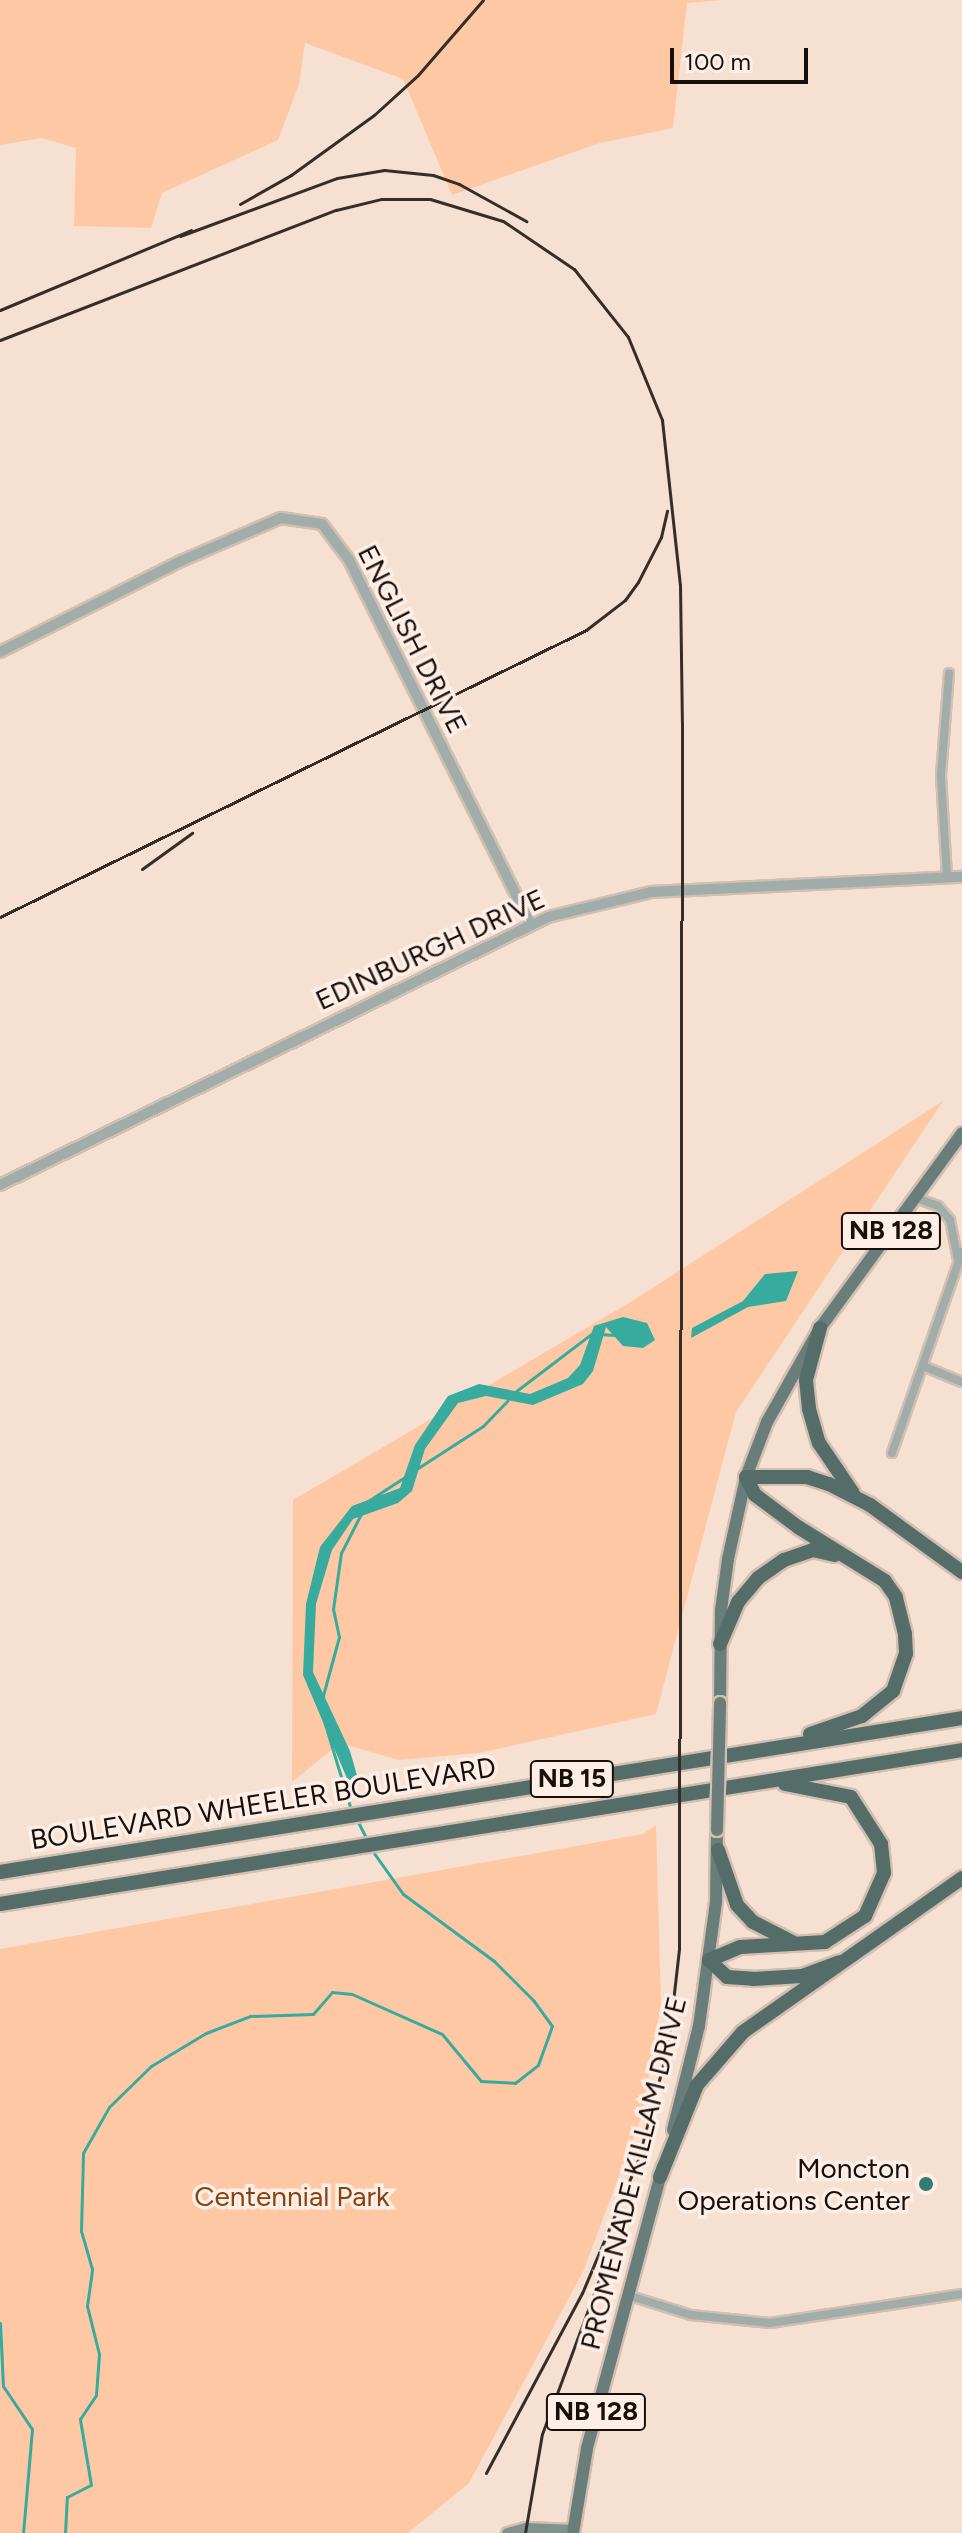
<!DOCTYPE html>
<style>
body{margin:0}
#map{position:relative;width:962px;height:2533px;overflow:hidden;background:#f6e0d2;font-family:Figtree,sans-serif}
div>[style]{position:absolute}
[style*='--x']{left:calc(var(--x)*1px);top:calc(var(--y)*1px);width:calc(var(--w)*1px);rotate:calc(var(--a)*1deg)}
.green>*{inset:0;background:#ffc8a5}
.water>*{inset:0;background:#37ab9d}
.stream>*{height:3px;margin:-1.5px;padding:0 1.5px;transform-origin:1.5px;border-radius:1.5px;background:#37ab9d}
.roads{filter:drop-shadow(2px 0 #d2bfb2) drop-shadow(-2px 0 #d2bfb2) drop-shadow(0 2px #d2bfb2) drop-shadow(0 -2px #d2bfb2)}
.minor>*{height:8px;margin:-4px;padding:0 4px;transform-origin:4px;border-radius:4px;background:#a1adab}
.tertiary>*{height:10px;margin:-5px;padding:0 5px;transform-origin:5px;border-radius:5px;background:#a1adab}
.secondary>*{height:11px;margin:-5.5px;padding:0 5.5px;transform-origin:5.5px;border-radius:5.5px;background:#80928f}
.primary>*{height:12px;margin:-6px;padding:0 6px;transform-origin:6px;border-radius:6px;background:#697e7b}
.motorway>*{height:14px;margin:-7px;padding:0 7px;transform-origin:7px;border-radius:7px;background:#546d69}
.rail>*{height:3px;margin:-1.5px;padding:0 1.5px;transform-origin:1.5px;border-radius:1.5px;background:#362d27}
.bridges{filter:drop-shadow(2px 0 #d2bfb2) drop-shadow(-2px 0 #d2bfb2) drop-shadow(0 2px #d2bfb2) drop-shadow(0 -2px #d2bfb2)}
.primary-bridge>*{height:12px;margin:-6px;padding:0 6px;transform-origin:6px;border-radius:6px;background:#697e7b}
.dots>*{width:22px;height:22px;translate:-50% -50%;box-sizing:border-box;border:4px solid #fdefe7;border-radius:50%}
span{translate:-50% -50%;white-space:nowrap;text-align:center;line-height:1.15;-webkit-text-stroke:7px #fdefe7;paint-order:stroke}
.shield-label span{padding:2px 6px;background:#fdefe7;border:2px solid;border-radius:6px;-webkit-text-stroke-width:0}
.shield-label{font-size:26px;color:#160f0a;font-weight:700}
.street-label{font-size:28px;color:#160f0a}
.poi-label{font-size:28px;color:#160f0a}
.right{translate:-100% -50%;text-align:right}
.park-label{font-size:28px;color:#854410}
.scale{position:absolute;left:670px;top:48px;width:138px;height:36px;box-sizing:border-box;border:4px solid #160f0a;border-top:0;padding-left:10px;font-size:24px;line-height:28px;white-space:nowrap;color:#160f0a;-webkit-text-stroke:6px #fdefe7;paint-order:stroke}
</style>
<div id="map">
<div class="green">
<div style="clip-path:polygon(0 0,722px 0,687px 3px,673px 128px,600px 143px,452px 195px,403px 79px,305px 43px,299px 84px,278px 140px,162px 193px,151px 228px,74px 226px,76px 148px,42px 138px,0 145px)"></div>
<div style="clip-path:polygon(943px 1101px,736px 1412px,656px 1714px,479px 1753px,399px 1760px,340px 1743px,292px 1782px,293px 1500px,629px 1303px)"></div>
<div style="clip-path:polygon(656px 1825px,661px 2003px,642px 2115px,583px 2272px,469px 2483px,408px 2533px,0 2533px,0 1949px,643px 1834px)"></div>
</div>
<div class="water">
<div style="clip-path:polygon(798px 1271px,786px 1301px,748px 1307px,691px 1338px,692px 1328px,743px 1301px,765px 1274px)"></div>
<div style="clip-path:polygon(623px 1317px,647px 1323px,655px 1340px,643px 1348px,623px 1346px,606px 1327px,593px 1371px,583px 1384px,533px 1405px,486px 1396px,458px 1403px,425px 1449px,412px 1491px,398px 1503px,353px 1519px,332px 1550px,316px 1604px,313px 1672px,350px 1751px,358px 1779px,349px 1783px,303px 1675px,306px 1604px,320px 1547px,352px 1506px,400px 1488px,415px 1445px,448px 1396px,479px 1384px,530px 1394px,568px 1378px,580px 1365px,594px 1326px)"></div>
</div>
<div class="stream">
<div style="--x:598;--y:1334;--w:17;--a:3"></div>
<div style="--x:515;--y:1392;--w:96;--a:-37.3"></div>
<div style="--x:418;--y:1468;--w:77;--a:-32.9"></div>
<div style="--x:483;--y:1426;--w:35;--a:-46"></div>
<div style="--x:368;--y:1501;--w:48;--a:-33"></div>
<div style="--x:322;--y:1699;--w:64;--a:-74.7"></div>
<div style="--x:339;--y:1637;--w:29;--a:-102"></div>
<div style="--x:333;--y:1609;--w:57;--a:-81.9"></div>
<div style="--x:341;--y:1553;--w:46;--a:-62.9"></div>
<div style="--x:321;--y:1711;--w:103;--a:73.1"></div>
<div style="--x:357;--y:1820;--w:25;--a:63"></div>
<div style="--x:0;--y:2323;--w:63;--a:87.3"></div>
<div style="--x:3;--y:2386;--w:52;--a:56"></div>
<div style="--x:32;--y:2429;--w:104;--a:94.9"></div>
<div style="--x:65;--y:2533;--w:36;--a:-87"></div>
<div style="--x:67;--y:2497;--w:27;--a:-27"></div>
<div style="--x:91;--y:2485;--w:67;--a:-99.5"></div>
<div style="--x:80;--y:2419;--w:29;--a:-56"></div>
<div style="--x:96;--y:2395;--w:41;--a:-85.8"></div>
<div style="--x:99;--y:2354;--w:49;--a:-104"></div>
<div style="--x:87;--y:2306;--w:37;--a:-82"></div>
<div style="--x:92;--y:2269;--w:40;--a:-106"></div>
<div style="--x:81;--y:2231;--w:78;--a:-88.5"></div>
<div style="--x:83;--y:2153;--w:53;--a:-60.5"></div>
<div style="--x:109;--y:2107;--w:59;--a:-44.3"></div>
<div style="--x:151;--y:2066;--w:64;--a:-31"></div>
<div style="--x:206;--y:2033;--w:47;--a:-21.1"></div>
<div style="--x:250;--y:2016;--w:63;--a:-1.8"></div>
<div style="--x:313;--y:2014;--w:29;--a:-49"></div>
<div style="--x:332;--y:1992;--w:20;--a:6"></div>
<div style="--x:352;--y:1994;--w:98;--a:24"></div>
<div style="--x:442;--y:2034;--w:61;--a:50.3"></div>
<div style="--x:481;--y:2081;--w:34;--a:3"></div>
<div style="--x:515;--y:2083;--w:29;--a:-38"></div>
<div style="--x:538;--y:2065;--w:41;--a:-70.3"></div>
<div style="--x:552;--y:2026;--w:31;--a:-126"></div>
<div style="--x:534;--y:2001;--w:57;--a:-135"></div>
<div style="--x:494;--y:1961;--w:113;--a:-143.6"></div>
<div style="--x:403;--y:1894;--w:55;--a:-125.4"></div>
</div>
<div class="roads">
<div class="minor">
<div style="--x:947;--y:877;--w:102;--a:-93.4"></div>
<div style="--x:941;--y:775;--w:102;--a:-85.5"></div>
<div style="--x:916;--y:1198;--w:23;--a:20"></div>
<div style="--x:938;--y:1206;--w:18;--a:49"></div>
<div style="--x:950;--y:1220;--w:41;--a:78.7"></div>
<div style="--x:923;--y:1366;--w:42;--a:22.3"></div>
<div style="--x:892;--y:1453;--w:213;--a:-70.8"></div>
<div style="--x:627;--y:2295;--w:67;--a:17.4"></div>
<div style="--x:691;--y:2315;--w:79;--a:5.8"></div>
<div style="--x:770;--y:2323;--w:194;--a:-8.6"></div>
</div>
<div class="tertiary">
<div style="--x:0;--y:652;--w:203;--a:-26.7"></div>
<div style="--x:181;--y:561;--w:109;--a:-23.3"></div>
<div style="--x:281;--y:518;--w:41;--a:8.3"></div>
<div style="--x:322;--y:524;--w:45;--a:53.1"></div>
<div style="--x:349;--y:560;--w:406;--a:63.5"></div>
<div style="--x:0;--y:1185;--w:610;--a:-26.06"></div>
<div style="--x:548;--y:917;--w:106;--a:-13.6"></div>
<div style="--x:651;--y:892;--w:311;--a:-2.8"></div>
</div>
<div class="secondary">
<div style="--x:507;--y:2533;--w:20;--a:-15"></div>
<div style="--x:526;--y:2528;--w:47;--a:2.4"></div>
</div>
<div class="primary">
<div style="--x:720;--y:1703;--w:93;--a:-89.4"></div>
<div style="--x:721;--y:1610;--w:51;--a:-82.2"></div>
<div style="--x:728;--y:1559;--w:84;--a:-77.6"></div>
<div style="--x:746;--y:1477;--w:59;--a:-69.1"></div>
<div style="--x:767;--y:1422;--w:108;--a:-60.6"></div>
<div style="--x:820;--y:1328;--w:241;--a:-53.9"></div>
<div style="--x:673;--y:2130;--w:107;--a:-76"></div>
<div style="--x:699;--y:2026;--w:125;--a:-82.2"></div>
<div style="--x:716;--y:1902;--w:72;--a:-89.2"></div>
<div style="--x:573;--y:2533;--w:86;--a:-80.6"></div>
<div style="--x:587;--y:2448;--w:291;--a:-74.9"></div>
</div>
<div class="motorway">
<div style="--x:820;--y:1328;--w:54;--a:105.1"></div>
<div style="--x:806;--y:1380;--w:29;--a:84"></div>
<div style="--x:809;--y:1409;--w:35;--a:74"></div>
<div style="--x:819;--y:1443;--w:60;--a:55.8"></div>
<div style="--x:720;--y:1644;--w:46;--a:-66.8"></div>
<div style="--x:738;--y:1602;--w:31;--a:-50"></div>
<div style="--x:758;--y:1578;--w:32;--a:-35"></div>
<div style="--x:784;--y:1560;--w:31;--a:-19"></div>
<div style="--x:813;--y:1550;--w:22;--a:13"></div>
<div style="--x:810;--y:1734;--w:55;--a:-19.1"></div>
<div style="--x:862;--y:1716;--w:40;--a:-39"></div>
<div style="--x:893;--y:1691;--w:39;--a:-71"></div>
<div style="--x:906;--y:1654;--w:20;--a:-93"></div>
<div style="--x:905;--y:1634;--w:38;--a:-104"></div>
<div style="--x:896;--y:1597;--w:19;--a:-125"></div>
<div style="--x:885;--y:1581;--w:102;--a:-148.2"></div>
<div style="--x:798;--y:1527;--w:54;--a:-143.3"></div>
<div style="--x:755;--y:1495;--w:20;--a:-117"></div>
<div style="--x:746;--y:1477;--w:61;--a:0"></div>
<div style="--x:807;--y:1477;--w:23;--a:18"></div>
<div style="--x:829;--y:1484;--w:46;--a:27.1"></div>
<div style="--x:870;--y:1505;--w:114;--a:36.1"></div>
<div style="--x:785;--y:1784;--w:67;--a:11.1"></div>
<div style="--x:851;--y:1797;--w:56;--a:57.4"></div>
<div style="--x:881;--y:1844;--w:29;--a:84"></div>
<div style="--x:884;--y:1873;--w:47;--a:113.8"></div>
<div style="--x:865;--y:1916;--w:48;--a:147"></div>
<div style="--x:825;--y:1942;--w:85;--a:176.6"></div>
<div style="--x:740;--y:1947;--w:34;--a:157"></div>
<div style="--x:709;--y:1960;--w:25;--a:43"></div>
<div style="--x:727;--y:1977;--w:26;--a:4"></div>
<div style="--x:753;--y:1979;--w:49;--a:-3.5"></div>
<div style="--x:802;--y:1976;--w:40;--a:-20.2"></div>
<div style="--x:718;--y:1850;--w:58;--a:70.9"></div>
<div style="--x:737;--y:1905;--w:23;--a:47"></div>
<div style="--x:753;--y:1922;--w:44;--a:27.1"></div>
<div style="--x:0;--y:1872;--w:974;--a:-9.09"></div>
<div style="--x:0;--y:1904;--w:974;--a:-9.09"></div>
<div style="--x:660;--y:2177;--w:99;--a:-68.1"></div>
<div style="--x:697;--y:2085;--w:70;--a:-49"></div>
<div style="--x:743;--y:2032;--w:268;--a:-35.1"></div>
</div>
</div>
<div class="rail">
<div style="--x:240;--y:204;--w:59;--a:-29.6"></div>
<div style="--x:291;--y:175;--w:102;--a:-35.9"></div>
<div style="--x:374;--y:115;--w:59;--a:-42.3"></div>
<div style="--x:418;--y:75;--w:99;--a:-49.1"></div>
<div style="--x:180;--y:236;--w:167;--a:-20.3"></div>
<div style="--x:337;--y:178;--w:48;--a:-9.7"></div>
<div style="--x:384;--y:170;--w:49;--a:5.8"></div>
<div style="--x:433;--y:175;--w:28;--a:19"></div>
<div style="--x:459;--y:184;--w:77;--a:28.9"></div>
<div style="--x:0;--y:310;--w:207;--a:-22.7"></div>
<div style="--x:0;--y:340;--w:360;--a:-21.2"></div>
<div style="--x:336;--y:210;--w:46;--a:-13.7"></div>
<div style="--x:381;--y:199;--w:49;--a:0"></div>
<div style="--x:430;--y:199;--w:76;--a:16.8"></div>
<div style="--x:503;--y:221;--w:86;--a:34.1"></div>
<div style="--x:574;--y:269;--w:87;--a:51.5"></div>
<div style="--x:628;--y:337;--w:90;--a:67.7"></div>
<div style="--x:662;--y:420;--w:166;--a:83.8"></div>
<div style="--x:680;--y:585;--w:138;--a:89.2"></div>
<div style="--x:682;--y:723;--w:1226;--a:90.14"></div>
<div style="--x:679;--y:1949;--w:98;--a:96.5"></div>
<div style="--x:668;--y:2046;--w:118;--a:104.7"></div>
<div style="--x:638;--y:2160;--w:144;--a:112.8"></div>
<div style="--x:582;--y:2293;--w:204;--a:118.1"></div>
<div style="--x:142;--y:869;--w:62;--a:-35.8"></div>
<div style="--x:0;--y:917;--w:653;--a:-26.09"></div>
<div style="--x:586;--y:630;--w:49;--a:-37.6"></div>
<div style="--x:625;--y:600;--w:22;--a:-54"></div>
<div style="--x:638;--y:582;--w:51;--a:-62.9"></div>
<div style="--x:661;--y:537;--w:27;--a:-77"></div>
<div style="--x:525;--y:2533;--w:100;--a:-80.3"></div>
<div style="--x:542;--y:2434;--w:188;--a:-69.7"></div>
</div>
<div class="bridges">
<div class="primary-bridge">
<div style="--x:717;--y:1830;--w:127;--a:-88.6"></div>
</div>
</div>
<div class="dots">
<div style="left:926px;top:2184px;background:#337a70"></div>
</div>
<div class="shield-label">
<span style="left:891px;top:1231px">NB 128</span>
<span style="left:572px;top:1779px">NB 15</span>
<span style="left:596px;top:2412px">NB 128</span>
</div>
<div class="street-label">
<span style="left:413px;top:639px;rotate:63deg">ENGLISH DRIVE</span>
<span style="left:430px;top:949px;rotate:-25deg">EDINBURGH DRIVE</span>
<span style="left:263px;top:1803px;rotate:-9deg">BOULEVARD WHEELER BOULEVARD</span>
<span style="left:633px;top:2173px;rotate:-76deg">PROMENADE KILLAM DRIVE</span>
</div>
<div class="poi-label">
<span class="right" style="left:910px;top:2184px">Moncton<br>Operations Center</span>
</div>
<div class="park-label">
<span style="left:292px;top:2196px">Centennial Park</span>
</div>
<div class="scale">100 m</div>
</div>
